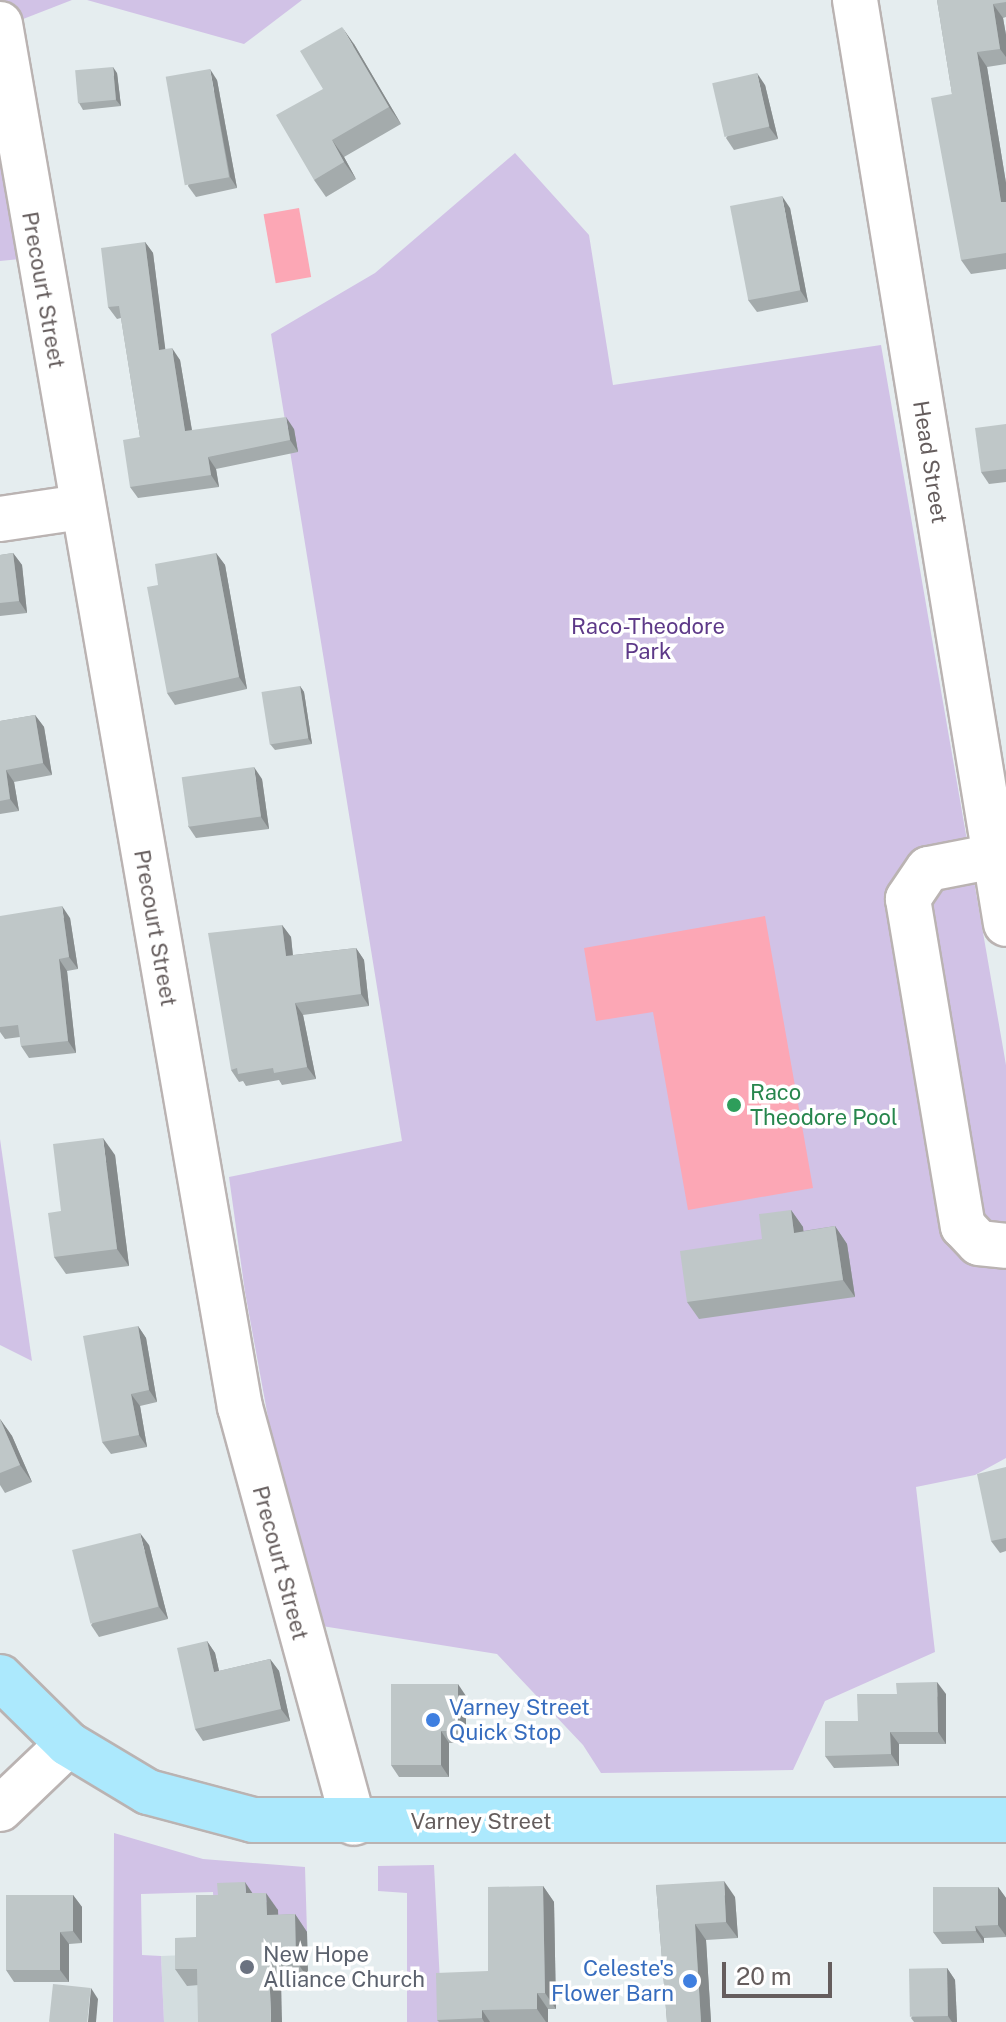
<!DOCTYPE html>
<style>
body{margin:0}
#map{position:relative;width:1006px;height:2022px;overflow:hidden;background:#e5edef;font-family:"Public Sans",sans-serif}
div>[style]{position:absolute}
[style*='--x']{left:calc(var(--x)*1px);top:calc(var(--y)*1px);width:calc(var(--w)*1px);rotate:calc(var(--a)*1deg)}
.education>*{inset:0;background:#d3dddf}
.green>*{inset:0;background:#d1c2e6}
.water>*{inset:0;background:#fca7b5;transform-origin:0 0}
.roads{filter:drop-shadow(2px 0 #bab3b2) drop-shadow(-2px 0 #bab3b2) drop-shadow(0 2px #bab3b2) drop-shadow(0 -2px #bab3b2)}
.minor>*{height:44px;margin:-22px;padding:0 22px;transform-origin:22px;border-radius:22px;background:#fff}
.major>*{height:44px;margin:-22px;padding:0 22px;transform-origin:22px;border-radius:22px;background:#ace9fd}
.wall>*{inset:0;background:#a4abac}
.shaded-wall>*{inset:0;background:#868b8c}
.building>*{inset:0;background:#bfc7c8;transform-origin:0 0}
.dots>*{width:22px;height:22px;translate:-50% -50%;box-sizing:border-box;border:4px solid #fff;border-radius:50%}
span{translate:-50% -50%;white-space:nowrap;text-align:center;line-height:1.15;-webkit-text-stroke:7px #fff;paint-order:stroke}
.street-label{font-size:22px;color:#655d5d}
.park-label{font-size:22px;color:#5d3988}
.leisure-label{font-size:22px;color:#27864d}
.left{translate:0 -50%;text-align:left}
.shop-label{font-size:22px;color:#366cbe}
.right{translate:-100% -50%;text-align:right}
.worship-label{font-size:22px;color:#5b616d}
.scale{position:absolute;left:722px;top:1962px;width:110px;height:36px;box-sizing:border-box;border:4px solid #655d5d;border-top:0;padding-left:10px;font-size:24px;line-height:28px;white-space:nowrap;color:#655d5d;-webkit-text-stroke:6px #fff;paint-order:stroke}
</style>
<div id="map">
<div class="education">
<div style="clip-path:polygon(187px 1955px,209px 1986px,210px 2022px,164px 2022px,161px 1956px)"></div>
</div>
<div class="green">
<div style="clip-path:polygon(0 0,72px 0,0 28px)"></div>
<div style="clip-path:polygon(87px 0,302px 0,244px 44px)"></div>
<div style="clip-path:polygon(0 139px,20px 259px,0 261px)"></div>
<div style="clip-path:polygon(515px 153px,589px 235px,613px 385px,881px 345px,1006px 1065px,1006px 1458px,975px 1475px,916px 1487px,935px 1652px,825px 1701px,793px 1770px,601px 1773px,583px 1745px,497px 1654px,322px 1626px,276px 1461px,245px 1292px,229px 1177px,402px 1141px,271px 334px,375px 273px)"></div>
<div style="clip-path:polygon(0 1139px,32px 1361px,0 1345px)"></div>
<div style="clip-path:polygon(114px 1833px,203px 1859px,305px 1867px,307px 1932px,279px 1932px,214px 1912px,213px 1892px,141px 1894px,142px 1955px,161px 1956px,164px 2022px,113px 2022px)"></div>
<div style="clip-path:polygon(434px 1865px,442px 2022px,407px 2022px,407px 1893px,378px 1891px,378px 1866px)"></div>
</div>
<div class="water">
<div style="left:299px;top:208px;width:70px;height:36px;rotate:80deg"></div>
<div style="clip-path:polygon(765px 916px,813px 1188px,688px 1210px,653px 1012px,596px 1021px,584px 948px)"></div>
</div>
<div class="roads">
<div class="minor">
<div style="--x:855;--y:0;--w:936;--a:80.72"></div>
<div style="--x:0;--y:24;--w:1404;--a:80.16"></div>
<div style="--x:240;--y:1407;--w:431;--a:74.7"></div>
<div style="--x:0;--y:519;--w:82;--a:-8.4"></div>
<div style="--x:995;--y:856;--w:68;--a:169"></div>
<div style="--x:928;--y:869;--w:36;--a:124"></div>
<div style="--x:908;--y:899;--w:332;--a:80.5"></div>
<div style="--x:963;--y:1226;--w:23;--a:47"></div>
<div style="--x:979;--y:1243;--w:27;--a:6"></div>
<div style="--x:0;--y:1809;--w:94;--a:-43.7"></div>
</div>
<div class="major">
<div style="--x:0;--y:1677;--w:95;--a:44.6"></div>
<div style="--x:68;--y:1744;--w:93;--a:31"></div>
<div style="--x:148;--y:1792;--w:109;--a:14.9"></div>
<div style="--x:253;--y:1820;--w:753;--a:0"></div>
</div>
</div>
<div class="wall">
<div style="clip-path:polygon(937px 0,1006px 0,1006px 17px,1003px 18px,1006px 35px,1006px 64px,987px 67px,1006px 183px,1006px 269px,971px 274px,961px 260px,952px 94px)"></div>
<div style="clip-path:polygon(354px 44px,401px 124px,344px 157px,356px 179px,326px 197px,314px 180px,323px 89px)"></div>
<div style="clip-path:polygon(117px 73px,121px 106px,83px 110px,79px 103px)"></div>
<div style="clip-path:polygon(217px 80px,237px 188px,196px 197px,188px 186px)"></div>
<div style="clip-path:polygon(765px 85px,778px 139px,734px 150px,726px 138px)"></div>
<div style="clip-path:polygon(790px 208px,808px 302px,757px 312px,748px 300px)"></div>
<div style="clip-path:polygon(145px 242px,153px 253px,165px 349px,180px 360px,192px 430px,294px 429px,298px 452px,216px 469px,219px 487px,138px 498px,130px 487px,140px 437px,121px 318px,117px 319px,108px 307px)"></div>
<div style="clip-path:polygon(1006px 424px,1006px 482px,989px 484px,981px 472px)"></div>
<div style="clip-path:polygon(13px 553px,22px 565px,27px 613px,0 616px,0 555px)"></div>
<div style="clip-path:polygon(216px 553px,225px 565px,247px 689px,175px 705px,167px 693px)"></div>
<div style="clip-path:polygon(300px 686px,304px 692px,312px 744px,275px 750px,270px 744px)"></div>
<div style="clip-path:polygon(35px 715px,44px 727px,52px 775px,14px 782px,19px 811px,0 814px,0 721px)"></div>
<div style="clip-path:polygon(262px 779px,269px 829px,196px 838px,188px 826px)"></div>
<div style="clip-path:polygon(0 916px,70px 918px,78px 969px,67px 971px,76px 1053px,29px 1058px,21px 1046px,20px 1037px,5px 1039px,0 1032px)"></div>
<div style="clip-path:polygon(282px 925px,291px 937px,293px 955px,356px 948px,364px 960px,369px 1006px,303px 1015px,316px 1079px,282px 1085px,279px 1080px,246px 1086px,243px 1081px,239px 1082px,231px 1070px)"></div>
<div style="clip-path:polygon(115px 1155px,129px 1266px,66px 1274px,54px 1257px,61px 1211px)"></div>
<div style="clip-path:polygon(791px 1210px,803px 1227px,803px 1231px,835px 1226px,847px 1244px,855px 1297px,699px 1319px,687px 1302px,762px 1239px)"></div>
<div style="clip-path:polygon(138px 1326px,146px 1338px,157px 1402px,140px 1406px,147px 1447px,111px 1454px,102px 1442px)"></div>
<div style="clip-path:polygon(0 1419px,12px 1436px,32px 1482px,5px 1493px,0 1485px)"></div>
<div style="clip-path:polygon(1006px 1467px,1006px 1551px,1000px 1553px,991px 1541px)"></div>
<div style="clip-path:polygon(149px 1545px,168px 1619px,99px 1637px,91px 1625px)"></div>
<div style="clip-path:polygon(207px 1641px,215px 1653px,219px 1671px,270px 1659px,279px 1671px,290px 1721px,203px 1741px,195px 1729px)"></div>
<div style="clip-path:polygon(946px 1694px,946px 1744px,899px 1744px,899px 1766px,834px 1768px,825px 1756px,858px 1721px)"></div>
<div style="clip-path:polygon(466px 1696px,466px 1743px,449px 1743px,449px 1777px,399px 1777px,391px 1765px)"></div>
<div style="clip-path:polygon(656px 1885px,735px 1897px,738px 1938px,706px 1940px,711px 2022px,667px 2022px)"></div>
<div style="clip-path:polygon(543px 1886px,554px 1902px,556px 2009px,548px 2009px,548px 2022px,439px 2022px,437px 2020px,488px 1971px)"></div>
<div style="clip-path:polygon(998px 1887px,1006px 1898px,1006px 1937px,984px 1938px,984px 1943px,942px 1944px,933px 1932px)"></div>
<div style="clip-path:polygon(253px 1893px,278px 1910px,278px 1915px,295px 1914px,307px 1932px,308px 1978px,281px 1978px,187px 1986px,175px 1969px,196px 1937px,218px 1895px)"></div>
<div style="clip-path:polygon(73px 1895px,82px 1907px,82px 1943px,69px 1944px,69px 1982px,14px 1982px,6px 1970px)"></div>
<div style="clip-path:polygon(947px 1968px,955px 1980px,957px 2022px,914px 2022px,911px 2018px)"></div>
</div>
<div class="shaded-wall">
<div style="clip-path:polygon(993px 4px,1003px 18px,1006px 35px,1006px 57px,1000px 49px)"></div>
<div style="clip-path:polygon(342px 27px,354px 44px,401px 124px,389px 107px)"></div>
<div style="clip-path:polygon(977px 52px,987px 67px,1006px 183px,1006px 209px,1001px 202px)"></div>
<div style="clip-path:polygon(113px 67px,117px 73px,121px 106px,116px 100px)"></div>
<div style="clip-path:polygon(210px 69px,217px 80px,237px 188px,230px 177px)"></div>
<div style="clip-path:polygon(757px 73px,765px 85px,778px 139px,769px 127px)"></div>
<div style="clip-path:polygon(332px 140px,344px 157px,356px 179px,344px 162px)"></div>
<div style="clip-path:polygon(782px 196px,790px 208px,808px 302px,800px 290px)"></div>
<div style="clip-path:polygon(145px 242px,153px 253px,167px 362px,159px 350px)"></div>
<div style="clip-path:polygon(172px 348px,180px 360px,194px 443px,185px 431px)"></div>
<div style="clip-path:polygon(286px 417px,294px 429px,298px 452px,290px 440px)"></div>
<div style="clip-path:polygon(208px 457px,216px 469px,219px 487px,211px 475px)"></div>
<div style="clip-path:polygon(13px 553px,22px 565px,27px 613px,19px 601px)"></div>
<div style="clip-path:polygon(216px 553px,225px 565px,247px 689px,239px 677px)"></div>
<div style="clip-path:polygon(300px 686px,304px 692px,312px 744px,308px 738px)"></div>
<div style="clip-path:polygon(35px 715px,44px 727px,52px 775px,43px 763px)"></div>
<div style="clip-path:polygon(254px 767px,262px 779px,269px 829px,261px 817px)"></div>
<div style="clip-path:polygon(6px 770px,14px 782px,19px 811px,10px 799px)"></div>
<div style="clip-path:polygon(62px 906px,70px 918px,78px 969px,69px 957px)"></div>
<div style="clip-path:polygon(282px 925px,291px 937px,294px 968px,286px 956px)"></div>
<div style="clip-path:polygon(356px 948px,364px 960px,369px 1006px,361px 994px)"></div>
<div style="clip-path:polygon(59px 959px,67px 971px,76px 1053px,68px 1041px)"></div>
<div style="clip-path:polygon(295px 1003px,303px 1015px,316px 1079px,307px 1067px)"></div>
<div style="clip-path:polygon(103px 1138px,115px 1155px,129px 1266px,117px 1249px)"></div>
<div style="clip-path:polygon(791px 1210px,803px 1227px,806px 1250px,794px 1233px)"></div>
<div style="clip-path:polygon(835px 1226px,847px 1244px,855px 1297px,843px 1280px)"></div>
<div style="clip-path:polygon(138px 1326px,146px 1338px,157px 1402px,149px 1390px)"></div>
<div style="clip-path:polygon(131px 1394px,140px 1406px,147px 1447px,139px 1435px)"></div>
<div style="clip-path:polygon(0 1419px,12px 1436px,32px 1482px,20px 1465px)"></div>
<div style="clip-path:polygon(140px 1533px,149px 1545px,168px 1619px,159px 1607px)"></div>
<div style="clip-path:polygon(207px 1641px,215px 1653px,222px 1684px,214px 1672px)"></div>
<div style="clip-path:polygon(270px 1659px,279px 1671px,290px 1721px,281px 1709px)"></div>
<div style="clip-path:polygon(937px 1682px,946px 1694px,946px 1744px,938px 1732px)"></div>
<div style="clip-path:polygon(458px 1684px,466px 1696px,466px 1743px,458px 1731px)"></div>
<div style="clip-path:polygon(441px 1731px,449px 1743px,449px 1777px,441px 1765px)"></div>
<div style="clip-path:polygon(890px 1732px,899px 1744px,899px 1766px,891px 1754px)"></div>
<div style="clip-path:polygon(724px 1881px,735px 1897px,738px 1938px,726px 1922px)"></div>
<div style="clip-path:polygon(245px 1882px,257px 1900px,246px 1893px)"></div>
<div style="clip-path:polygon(543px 1886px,554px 1902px,556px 2009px,545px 1993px)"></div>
<div style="clip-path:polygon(998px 1887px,1006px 1898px,1006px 1936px,998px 1925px)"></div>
<div style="clip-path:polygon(266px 1893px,278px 1910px,279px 1932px,267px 1915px)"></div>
<div style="clip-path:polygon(73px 1895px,82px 1907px,82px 1943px,73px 1931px)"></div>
<div style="clip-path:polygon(295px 1914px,307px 1932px,308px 1978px,296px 1961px)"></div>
<div style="clip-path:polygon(695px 1924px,706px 1940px,711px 2022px,701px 2022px)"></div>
<div style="clip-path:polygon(975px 1926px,984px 1938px,984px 1943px,976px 1931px)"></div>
<div style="clip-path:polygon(60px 1932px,69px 1944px,69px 1982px,60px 1970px)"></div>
<div style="clip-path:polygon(269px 1961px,281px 1978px,282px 2022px,271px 2022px)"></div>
<div style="clip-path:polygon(947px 1968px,955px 1980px,957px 2022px,952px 2022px,948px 2016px)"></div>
<div style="clip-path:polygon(91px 1988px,98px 1999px,96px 2022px,88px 2022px)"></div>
<div style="clip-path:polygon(537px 1993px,548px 2009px,548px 2022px,546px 2022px,537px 2009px)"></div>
<div style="clip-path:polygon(482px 2010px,490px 2022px,484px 2022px,482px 2018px)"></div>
</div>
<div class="building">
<div style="clip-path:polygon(937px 0,1006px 0,1006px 2px,993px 4px,1000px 49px,977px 52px,1001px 202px,1006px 202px,1006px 253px,961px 260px,931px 98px,952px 94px)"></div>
<div style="clip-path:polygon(342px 27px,389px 107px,332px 140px,344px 162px,314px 180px,276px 115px,323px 89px,300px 51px)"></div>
<div style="left:113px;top:67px;width:33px;height:38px;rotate:85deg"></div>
<div style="left:210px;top:69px;width:110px;height:45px;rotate:80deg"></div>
<div style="left:757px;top:73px;width:55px;height:46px;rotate:77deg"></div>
<div style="left:782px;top:196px;width:96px;height:53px;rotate:79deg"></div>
<div style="clip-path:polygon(145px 242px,159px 350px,172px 348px,185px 431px,286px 417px,290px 440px,208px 457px,211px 475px,130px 487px,123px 440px,140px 437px,119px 306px,108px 307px,101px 248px)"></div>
<div style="clip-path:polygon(1006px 424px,1006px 469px,981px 472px,975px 428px)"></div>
<div style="clip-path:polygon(13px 553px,19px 601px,0 603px,0 555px)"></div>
<div style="clip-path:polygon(216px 553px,239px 677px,167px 693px,147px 587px,158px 585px,155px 564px)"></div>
<div style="left:300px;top:686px;width:53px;height:39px;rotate:81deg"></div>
<div style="clip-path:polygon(35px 715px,43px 763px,6px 770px,10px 799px,0 801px,0 721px)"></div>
<div style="left:254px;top:767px;width:50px;height:73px;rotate:82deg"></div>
<div style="clip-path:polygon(62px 906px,69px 957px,59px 959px,68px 1041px,21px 1046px,18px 1025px,0 1027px,0 916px)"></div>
<div style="clip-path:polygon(282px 925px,286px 956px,356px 948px,361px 994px,295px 1003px,307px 1067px,274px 1073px,273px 1068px,238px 1074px,237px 1068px,231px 1070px,208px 933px)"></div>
<div style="clip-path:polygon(103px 1138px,117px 1249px,54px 1257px,48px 1213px,61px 1211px,53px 1144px)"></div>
<div style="clip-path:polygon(791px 1210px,794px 1233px,835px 1226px,843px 1280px,687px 1302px,680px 1251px,762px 1239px,759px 1214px)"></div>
<div style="clip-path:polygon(138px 1326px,149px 1390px,131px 1394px,139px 1435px,102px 1442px,83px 1336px)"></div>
<div style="clip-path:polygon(0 1419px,20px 1465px,0 1473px)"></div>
<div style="clip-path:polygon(1006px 1467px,1006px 1538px,991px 1541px,977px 1474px)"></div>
<div style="left:140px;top:1533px;width:76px;height:70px;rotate:76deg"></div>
<div style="clip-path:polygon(207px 1641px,214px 1672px,270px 1659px,281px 1709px,195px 1729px,177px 1648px)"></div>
<div style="clip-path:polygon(937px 1682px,938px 1732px,890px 1732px,891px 1754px,825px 1756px,825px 1721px,858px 1721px,857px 1694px,897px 1694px,896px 1683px)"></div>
<div style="clip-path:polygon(391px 1684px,458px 1684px,458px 1731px,441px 1731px,441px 1765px,391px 1765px)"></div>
<div style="clip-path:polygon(724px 1881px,726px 1922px,695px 1924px,701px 2022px,667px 2022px,656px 1885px)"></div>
<div style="clip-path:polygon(245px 1882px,246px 1893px,266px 1893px,267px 1915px,295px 1914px,296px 1961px,269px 1961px,271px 2022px,198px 2022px,197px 1969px,175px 1969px,175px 1938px,196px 1937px,196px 1895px,218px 1895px,217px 1883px)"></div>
<div style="clip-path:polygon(543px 1886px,545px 1993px,537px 1993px,537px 2009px,482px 2010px,482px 2018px,437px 2020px,436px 1973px,488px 1971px,488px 1887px)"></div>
<div style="clip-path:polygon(933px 1887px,998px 1887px,998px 1925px,975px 1926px,976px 1931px,933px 1932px)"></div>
<div style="clip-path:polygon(6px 1895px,73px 1895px,73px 1931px,60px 1932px,60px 1970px,6px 1970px)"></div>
<div style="left:947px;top:1968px;width:48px;height:38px;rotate:89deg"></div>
<div style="left:53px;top:1984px;width:38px;height:38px;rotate:6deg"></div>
</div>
<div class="dots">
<div style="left:734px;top:1105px;background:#2e9e5b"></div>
<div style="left:433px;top:1720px;background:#3f7fe0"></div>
<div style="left:247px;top:1967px;background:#6b7280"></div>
<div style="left:690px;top:1981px;background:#3f7fe0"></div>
</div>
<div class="street-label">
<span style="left:43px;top:290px;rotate:80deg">Precourt Street</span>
<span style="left:930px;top:462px;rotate:81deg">Head Street</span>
<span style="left:155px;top:928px;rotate:80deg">Precourt Street</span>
<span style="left:280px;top:1563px;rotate:75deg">Precourt Street</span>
<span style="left:481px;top:1822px">Varney Street</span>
</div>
<div class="park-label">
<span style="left:648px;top:639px">Raco-Theodore<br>Park</span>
</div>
<div class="leisure-label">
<span class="left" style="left:750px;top:1105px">Raco<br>Theodore Pool</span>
</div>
<div class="shop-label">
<span class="left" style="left:449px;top:1720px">Varney Street<br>Quick Stop</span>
<span class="right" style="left:674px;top:1981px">Celeste's<br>Flower Barn</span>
</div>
<div class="worship-label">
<span class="left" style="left:263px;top:1967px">New Hope<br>Alliance Church</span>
</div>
<div class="scale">20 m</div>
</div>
